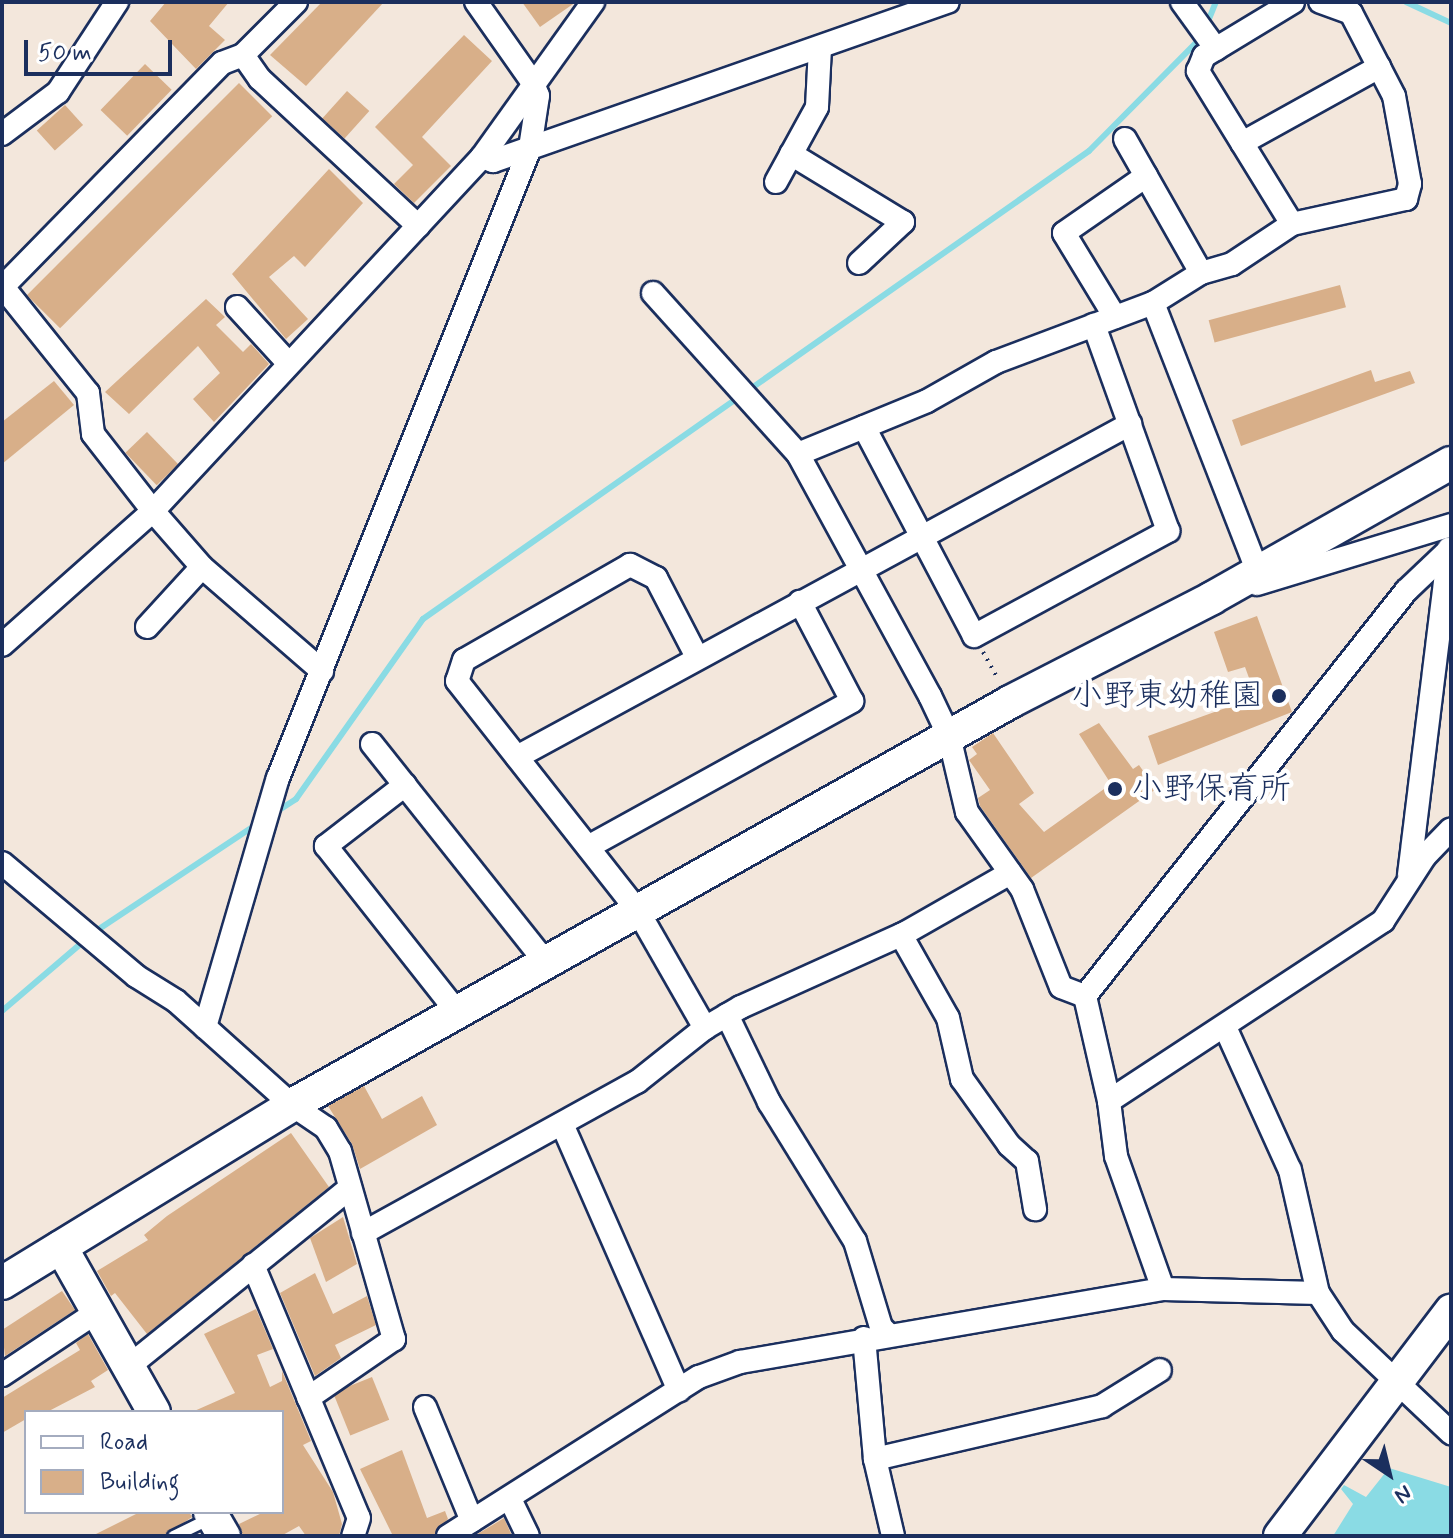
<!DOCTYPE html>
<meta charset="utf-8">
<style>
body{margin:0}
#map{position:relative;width:1453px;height:1538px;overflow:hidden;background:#f3e7dc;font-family:Mynerve,"Klee One",sans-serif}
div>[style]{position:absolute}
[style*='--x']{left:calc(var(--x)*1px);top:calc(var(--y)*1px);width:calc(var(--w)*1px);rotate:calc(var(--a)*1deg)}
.water>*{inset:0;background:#8adbe4}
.stream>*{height:6px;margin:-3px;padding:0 3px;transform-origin:3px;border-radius:3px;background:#8adbe4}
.building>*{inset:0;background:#d8af89;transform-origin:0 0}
.path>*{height:4px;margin-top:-2px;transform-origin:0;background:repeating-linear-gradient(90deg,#1b2f5e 0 2px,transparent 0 8px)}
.roads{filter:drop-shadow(2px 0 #1b2f5e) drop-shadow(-2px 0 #1b2f5e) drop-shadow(0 2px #1b2f5e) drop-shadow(0 -2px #1b2f5e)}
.lane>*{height:11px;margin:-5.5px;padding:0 5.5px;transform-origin:5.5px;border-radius:5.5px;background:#fff}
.street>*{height:22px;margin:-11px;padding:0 11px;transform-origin:11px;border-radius:11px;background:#fff}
.secondary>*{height:32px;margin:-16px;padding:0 16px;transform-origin:16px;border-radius:16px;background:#fff}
.dots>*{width:22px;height:22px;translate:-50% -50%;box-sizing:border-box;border:4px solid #fff;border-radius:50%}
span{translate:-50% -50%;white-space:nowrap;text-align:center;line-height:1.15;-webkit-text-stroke:8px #fff;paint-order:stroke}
.poi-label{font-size:32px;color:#1b2f5e}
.right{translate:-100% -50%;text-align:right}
.left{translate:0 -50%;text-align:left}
.frame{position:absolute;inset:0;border:4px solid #1b2f5e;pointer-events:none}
.legend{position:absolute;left:24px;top:1410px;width:260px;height:104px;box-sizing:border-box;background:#fff;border:2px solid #a4acbf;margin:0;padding:10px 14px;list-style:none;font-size:24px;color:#1b2f5e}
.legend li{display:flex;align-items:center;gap:16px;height:40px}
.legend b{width:40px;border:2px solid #a4acbf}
.north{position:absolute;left:1349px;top:1434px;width:80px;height:80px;-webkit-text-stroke:6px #fff;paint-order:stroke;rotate:145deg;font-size:22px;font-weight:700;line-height:32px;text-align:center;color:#1b2f5e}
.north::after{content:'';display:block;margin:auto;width:28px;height:36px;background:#1b2f5e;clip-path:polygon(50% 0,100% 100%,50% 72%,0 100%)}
.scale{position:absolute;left:24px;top:40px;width:148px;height:36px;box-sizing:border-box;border:4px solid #1b2f5e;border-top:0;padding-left:10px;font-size:24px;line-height:28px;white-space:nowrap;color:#1b2f5e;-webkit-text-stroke:6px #fff;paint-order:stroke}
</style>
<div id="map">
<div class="water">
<div style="clip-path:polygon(1389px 1468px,1451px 1487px,1451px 1536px,1333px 1536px,1353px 1504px,1341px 1489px,1344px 1485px,1366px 1497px)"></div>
</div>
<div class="stream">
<div style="--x:1406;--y:2;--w:50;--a:25"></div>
<div style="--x:1207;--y:24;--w:24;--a:-68"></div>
<div style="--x:276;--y:812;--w:24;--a:-33"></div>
<div style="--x:296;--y:799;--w:220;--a:-54.8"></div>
<div style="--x:423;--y:619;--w:814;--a:-35.1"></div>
<div style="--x:1089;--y:151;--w:159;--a:-45.3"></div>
<div style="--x:93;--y:933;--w:197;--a:-33.6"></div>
<div style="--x:2;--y:1011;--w:108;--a:-40.5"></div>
</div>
<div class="building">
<div style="clip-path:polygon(166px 2px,229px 2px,209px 26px,225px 40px,196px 69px,150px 21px)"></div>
<div style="clip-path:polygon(322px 2px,384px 2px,306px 86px,270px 55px)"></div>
<div style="clip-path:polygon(522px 2px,576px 2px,540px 27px)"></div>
<div style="clip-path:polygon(464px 35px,492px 61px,422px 137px,451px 166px,414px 203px,394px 184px,413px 165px,375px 127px)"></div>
<div style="left:145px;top:64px;width:37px;height:64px;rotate:44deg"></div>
<div style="left:239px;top:83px;width:47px;height:300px;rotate:45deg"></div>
<div style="left:347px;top:91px;width:30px;height:37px;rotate:42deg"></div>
<div style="left:65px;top:105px;width:27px;height:38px;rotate:48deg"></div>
<div style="clip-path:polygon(329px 169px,363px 203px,305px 267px,294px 256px,269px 277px,308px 319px,286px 339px,232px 274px)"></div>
<div style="left:1340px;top:285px;width:23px;height:136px;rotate:75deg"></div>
<div style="clip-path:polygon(206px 299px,225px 317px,216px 325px,243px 352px,251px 344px,269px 364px,214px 422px,193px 399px,220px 373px,198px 346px,129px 414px,105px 392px)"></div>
<div style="clip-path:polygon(1371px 370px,1375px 382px,1410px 371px,1415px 383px,1241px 446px,1232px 420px)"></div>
<div style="clip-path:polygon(54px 381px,74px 405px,2px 464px,2px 422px)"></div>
<div style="left:147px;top:432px;width:45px;height:30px;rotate:46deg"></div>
<div style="clip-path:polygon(1257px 616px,1292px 712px,1158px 765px,1148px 736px,1256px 697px,1245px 667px,1228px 672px,1214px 632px)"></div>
<div style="clip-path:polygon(1099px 723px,1133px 769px,1139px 765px,1156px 789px,1031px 878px,980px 806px,978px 798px,990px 790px,969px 760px,977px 754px,972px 747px,993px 733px,1034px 793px,1019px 804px,1044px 832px,1111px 784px,1079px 734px)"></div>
<div style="clip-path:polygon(364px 1086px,382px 1119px,422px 1096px,437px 1125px,360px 1169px,352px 1144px,328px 1106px)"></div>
<div style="clip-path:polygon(291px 1133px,329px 1187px,147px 1334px,115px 1293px,111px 1296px,97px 1271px,148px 1240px,144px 1235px,167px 1216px)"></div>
<div style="clip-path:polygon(343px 1217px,357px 1264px,326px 1282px,310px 1238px)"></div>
<div style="clip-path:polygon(315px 1273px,333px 1314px,367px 1296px,376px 1325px,335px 1345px,341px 1358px,315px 1376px,280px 1293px)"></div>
<div style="clip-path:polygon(62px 1291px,75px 1310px,5px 1356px,2px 1330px)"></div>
<div style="clip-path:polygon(256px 1309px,273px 1349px,257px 1355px,270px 1387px,282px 1381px,282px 1371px,311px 1441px,303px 1445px,333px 1492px,342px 1524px,339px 1536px,306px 1536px,299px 1526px,281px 1536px,243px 1536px,239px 1524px,264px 1512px,282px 1512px,282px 1412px,192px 1412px,235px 1393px,204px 1334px)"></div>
<div style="clip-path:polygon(88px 1334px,108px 1370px,91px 1381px,95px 1387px,47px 1412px,26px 1412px,26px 1419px,2px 1433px,2px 1398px,80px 1350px,76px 1343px)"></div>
<div style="left:372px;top:1377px;width:46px;height:42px;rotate:68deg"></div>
<div style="clip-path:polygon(402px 1450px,427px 1518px,445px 1511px,448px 1519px,434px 1536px,393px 1536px,360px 1469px)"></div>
<div style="clip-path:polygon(140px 1512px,189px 1512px,192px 1517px,165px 1536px,92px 1536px)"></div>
<div style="clip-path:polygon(504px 1518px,512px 1536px,474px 1536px,491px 1526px)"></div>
</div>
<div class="path">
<div style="--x:983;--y:652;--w:31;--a:61"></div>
</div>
<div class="roads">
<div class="lane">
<div style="--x:173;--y:1536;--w:43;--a:-26"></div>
</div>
<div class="street">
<div style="--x:296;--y:2;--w:75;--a:135"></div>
<div style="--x:243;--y:55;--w:22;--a:159"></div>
<div style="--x:222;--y:63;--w:313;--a:134.4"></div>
<div style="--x:3;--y:287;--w:136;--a:51.3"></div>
<div style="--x:88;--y:393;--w:41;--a:83"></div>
<div style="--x:93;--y:434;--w:98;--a:52.1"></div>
<div style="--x:153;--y:511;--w:74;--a:48.8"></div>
<div style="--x:202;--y:567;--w:159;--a:40.9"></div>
<div style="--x:1182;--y:2;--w:58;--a:54.1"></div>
<div style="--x:243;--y:55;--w:29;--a:55"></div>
<div style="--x:260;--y:79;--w:216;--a:42.9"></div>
<div style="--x:2;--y:134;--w:70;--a:-36.9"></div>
<div style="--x:58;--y:92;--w:108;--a:-56.8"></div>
<div style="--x:1125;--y:139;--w:154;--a:60.4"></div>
<div style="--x:1242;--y:143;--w:157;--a:-29"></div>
<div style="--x:791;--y:154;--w:131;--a:31.3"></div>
<div style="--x:903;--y:222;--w:60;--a:137"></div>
<div style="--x:482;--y:157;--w:12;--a:20"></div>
<div style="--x:493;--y:161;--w:482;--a:-19.3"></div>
<div style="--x:776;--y:182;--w:85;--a:-61.3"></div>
<div style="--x:817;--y:107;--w:60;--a:-87.1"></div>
<div style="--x:1292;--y:224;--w:180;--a:-121.6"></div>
<div style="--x:1198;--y:71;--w:16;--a:-68"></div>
<div style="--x:1204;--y:56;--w:104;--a:-31.2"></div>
<div style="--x:653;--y:293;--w:217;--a:48"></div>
<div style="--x:798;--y:454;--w:276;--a:61.4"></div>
<div style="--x:930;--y:696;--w:44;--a:64.6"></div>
<div style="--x:949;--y:736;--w:78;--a:76.7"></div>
<div style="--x:967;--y:812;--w:95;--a:54.5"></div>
<div style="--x:1022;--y:889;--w:105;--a:68.3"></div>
<div style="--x:1061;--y:987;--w:26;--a:21"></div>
<div style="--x:1153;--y:303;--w:289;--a:68.7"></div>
<div style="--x:237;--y:307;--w:77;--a:47.6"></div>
<div style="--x:1115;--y:317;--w:98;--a:-121.3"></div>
<div style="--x:1064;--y:233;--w:100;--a:-34.8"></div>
<div style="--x:864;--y:427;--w:236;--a:62.2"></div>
<div style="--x:974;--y:636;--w:221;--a:-28.4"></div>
<div style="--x:1168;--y:531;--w:219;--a:-109.8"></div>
<div style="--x:798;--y:454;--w:139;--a:-22.3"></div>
<div style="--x:927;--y:401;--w:79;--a:-29.5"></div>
<div style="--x:996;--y:362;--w:168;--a:-20.6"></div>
<div style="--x:1153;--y:303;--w:57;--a:-32"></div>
<div style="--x:1201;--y:273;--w:32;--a:-16"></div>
<div style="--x:1232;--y:264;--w:72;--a:-33.7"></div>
<div style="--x:1292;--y:224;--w:117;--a:-12.4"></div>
<div style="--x:1406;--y:199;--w:16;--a:-75"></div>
<div style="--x:1410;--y:184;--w:89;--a:-100.3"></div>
<div style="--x:1394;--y:96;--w:93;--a:-117.4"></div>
<div style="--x:1351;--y:13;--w:33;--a:-160"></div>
<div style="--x:1257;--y:584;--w:203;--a:-16.9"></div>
<div style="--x:147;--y:627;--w:81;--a:-47.5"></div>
<div style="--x:2;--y:645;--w:202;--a:-41.6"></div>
<div style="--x:153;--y:511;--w:483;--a:-47.1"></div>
<div style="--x:482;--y:157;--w:191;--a:-54.4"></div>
<div style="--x:697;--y:657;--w:89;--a:-117.4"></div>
<div style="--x:656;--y:578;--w:29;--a:-153"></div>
<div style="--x:630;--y:565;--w:191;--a:150.2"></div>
<div style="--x:464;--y:660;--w:22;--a:108"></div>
<div style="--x:457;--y:681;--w:293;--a:51.8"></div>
<div style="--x:638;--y:911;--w:135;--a:60.2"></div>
<div style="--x:372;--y:744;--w:280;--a:51.5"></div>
<div style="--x:517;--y:757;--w:698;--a:-28.51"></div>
<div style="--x:405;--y:785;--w:100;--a:142.3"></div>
<div style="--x:326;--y:846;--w:211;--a:51.7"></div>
<div style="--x:588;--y:847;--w:302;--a:-28.9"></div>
<div style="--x:852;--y:701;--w:112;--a:-117.7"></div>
<div style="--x:2;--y:863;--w:175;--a:40.1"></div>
<div style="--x:136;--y:976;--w:47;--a:32"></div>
<div style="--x:176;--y:1001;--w:156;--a:41.9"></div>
<div style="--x:292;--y:1105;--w:41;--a:34.1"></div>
<div style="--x:326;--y:1128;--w:27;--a:59"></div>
<div style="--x:340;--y:1151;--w:196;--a:74"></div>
<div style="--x:394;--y:1339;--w:104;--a:145.5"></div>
<div style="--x:1409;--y:875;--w:329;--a:-83"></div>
<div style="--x:901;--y:935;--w:95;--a:60.5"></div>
<div style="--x:948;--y:1018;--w:63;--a:77.1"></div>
<div style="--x:962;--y:1079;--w:81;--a:54.5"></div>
<div style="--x:1009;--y:1145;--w:24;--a:42"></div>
<div style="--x:1027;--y:1161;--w:49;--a:80.5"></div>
<div style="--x:727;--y:1015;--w:97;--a:64.2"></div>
<div style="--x:769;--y:1102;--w:163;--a:58.3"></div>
<div style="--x:855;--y:1241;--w:90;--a:73.2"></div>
<div style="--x:881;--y:1327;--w:10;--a:45"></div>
<div style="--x:205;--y:1027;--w:259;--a:-73.7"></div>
<div style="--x:278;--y:778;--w:679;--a:-68.2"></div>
<div style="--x:530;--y:148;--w:53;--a:-81.3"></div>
<div style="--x:538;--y:96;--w:14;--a:-111"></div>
<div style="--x:533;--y:83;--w:99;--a:-125.1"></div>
<div style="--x:1225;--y:1027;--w:157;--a:65.6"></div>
<div style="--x:1290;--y:1170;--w:126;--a:77.2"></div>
<div style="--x:1109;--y:1101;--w:328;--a:-33.3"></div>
<div style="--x:1383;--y:921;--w:77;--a:-57.1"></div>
<div style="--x:1425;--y:856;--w:37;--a:-46"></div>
<div style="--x:562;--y:1124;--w:291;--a:66.3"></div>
<div style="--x:363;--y:1233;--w:313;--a:-28.9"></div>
<div style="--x:637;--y:1082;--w:87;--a:-38.5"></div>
<div style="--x:705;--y:1028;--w:42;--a:-30.3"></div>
<div style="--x:741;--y:1007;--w:180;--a:-24.3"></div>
<div style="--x:905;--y:933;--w:121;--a:-29.7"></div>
<div style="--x:253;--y:1265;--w:274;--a:67.3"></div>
<div style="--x:359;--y:1518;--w:19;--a:108"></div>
<div style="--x:1163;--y:1289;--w:141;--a:-109.5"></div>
<div style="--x:1116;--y:1156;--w:55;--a:-97.3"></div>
<div style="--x:1109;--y:1101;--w:108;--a:-102.9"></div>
<div style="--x:1085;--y:996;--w:517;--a:-51.6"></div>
<div style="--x:1406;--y:591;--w:59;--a:-43.6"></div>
<div style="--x:864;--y:1338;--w:121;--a:84.8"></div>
<div style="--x:875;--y:1459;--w:79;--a:76.8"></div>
<div style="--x:128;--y:1367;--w:285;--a:-38.9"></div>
<div style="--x:2;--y:1375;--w:114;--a:-33.6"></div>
<div style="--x:425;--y:1407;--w:123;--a:67.6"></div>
<div style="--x:875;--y:1459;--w:233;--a:-13.1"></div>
<div style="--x:1102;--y:1406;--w:68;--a:-31.8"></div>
<div style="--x:510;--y:1499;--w:41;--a:64.1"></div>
<div style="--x:448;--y:1536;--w:297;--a:-32.4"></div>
<div style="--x:699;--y:1377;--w:44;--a:-20.1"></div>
<div style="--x:740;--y:1362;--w:429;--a:-9.8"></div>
<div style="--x:1163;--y:1289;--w:155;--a:1.5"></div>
<div style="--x:1318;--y:1293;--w:45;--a:56.7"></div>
<div style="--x:1343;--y:1331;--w:149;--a:43.4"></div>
</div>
<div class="secondary">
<div style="--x:61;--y:1247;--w:189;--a:60.6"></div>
<div style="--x:2;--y:1283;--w:340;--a:-31.5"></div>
<div style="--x:292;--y:1105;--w:823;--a:-29.3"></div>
<div style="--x:1010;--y:702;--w:227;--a:-27.2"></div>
<div style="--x:1212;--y:598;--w:274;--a:-29.5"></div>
<div style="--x:210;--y:1512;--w:28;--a:60"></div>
<div style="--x:1280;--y:1536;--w:283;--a:-52.8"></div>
</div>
</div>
<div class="dots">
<div style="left:1279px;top:696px;background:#1b2f5e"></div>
<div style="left:1115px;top:789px;background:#1b2f5e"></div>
</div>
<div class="poi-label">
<span class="right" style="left:1263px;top:696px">小野東幼稚園</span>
<span class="left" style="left:1131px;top:789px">小野保育所</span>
</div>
<div class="frame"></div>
<ul class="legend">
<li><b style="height:10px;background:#fff"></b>Road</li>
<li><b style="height:22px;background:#d8af89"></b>Building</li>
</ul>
<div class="north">N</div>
<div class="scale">50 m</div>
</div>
